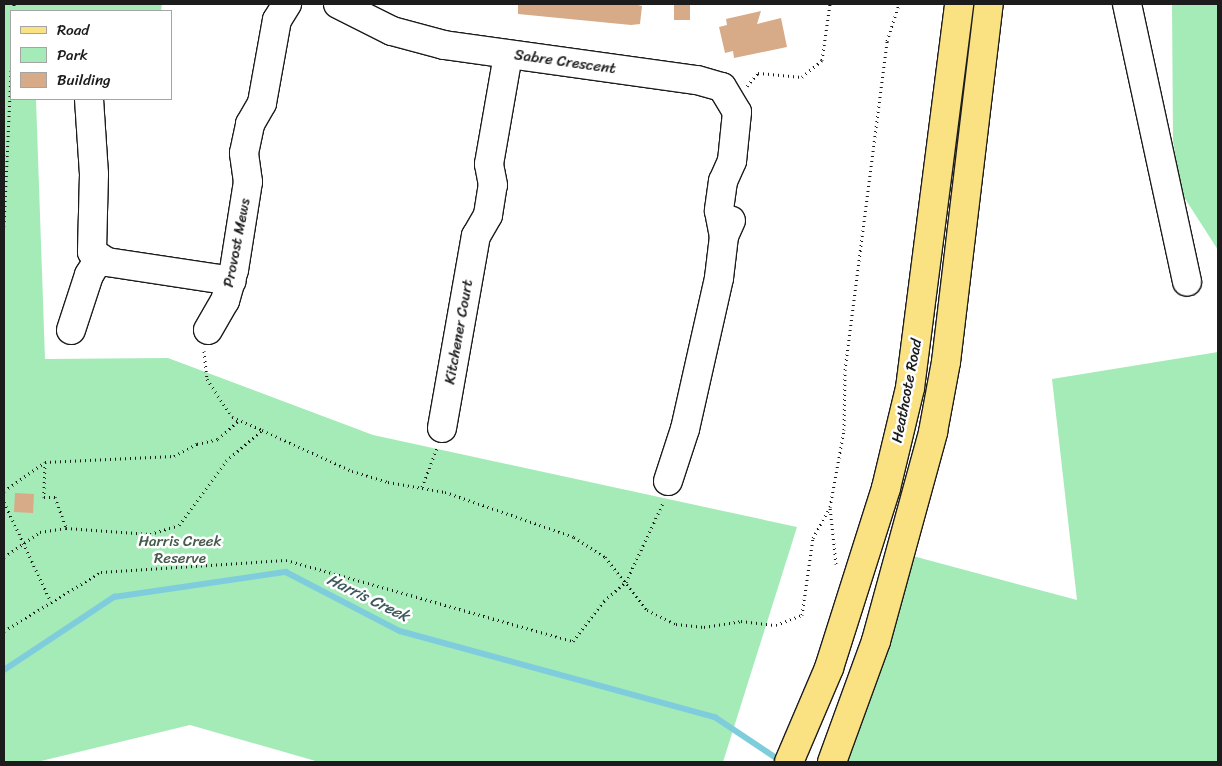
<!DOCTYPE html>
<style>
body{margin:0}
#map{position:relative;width:1222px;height:766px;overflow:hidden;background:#fff;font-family:Sriracha,sans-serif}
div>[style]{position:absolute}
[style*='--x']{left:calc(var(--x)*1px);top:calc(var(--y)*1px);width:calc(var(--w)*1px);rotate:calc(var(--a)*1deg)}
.green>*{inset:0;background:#a4ebb8}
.stream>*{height:5.5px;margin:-2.75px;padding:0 2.75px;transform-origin:2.75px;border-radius:2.75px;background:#7fcddc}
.building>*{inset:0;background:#d7ab88;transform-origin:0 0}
.path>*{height:3px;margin-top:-1.5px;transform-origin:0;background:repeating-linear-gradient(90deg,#1c1c1c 0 1px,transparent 0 5px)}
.roads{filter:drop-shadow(1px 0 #1c1c1c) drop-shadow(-1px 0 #1c1c1c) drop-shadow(0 1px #1c1c1c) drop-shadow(0 -1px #1c1c1c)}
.minor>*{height:28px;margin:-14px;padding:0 14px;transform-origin:14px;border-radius:14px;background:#fff}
.major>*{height:28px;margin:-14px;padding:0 14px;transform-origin:14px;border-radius:14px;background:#fae181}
span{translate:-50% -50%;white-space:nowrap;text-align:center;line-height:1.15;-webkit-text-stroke:5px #fff;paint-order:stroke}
.street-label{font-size:15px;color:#1c1c1c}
.park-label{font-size:15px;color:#455a4b}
.water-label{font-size:16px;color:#3f5a5f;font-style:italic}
.frame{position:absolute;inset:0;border:5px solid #1c1c1c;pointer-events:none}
.legend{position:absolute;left:10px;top:10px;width:162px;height:90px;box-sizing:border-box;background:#fff;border:1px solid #a4a4a4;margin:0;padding:6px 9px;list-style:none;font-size:15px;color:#1c1c1c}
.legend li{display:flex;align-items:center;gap:10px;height:25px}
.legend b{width:25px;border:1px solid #a4a4a4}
</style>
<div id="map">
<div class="green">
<div style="clip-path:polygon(4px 4px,162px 4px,161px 11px,11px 11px,11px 99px,36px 99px,45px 359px,168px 358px,373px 435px,797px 527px,723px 762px,319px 762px,190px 725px,37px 762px,4px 762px)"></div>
<div style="clip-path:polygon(1172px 4px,1218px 4px,1218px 250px,1182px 194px,1173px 141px)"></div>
<div style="clip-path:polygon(1218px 352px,1218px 762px,821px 762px,898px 552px,1077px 600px,1052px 379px)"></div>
</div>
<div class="stream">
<div style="--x:4;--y:670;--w:132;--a:-33.6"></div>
<div style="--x:114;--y:597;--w:174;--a:-8.3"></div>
<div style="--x:286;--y:572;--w:128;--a:27.4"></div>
<div style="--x:400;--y:631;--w:327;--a:15.3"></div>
<div style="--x:715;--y:717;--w:79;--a:33.7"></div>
</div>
<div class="building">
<div style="clip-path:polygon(518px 4px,634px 4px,642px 6px,640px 24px,631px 25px,518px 14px)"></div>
<div style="left:674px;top:4px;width:16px;height:16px"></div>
<div style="clip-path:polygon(761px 11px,757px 24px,781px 18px,787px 47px,734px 58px,733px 51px,725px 53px,719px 27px,727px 25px,726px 19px)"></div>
<div style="left:15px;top:493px;width:19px;height:19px;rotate:3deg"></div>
</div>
<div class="path">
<div style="--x:14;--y:11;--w:7;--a:-90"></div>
<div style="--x:747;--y:86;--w:17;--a:-50"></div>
<div style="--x:758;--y:73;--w:44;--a:5.2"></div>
<div style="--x:802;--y:77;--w:26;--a:-40"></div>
<div style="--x:822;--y:60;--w:57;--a:-81.9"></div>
<div style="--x:4;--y:226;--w:157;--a:-87.4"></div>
<div style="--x:204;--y:351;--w:28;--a:84"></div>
<div style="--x:207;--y:379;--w:45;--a:56.7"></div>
<div style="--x:232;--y:417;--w:33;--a:23"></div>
<div style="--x:45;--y:462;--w:35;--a:92"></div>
<div style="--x:44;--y:497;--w:11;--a:0"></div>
<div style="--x:55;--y:497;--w:33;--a:70"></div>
<div style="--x:422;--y:487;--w:42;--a:-69"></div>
<div style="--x:4;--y:491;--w:50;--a:-35.3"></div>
<div style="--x:45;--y:462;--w:129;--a:-2.7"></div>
<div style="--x:174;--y:456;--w:26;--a:-28"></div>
<div style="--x:197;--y:444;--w:22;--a:-13"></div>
<div style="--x:218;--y:439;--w:28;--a:-42"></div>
<div style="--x:4;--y:502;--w:110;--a:64.8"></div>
<div style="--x:4;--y:557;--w:44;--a:-34.8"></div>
<div style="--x:40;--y:532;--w:26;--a:-9"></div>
<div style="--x:66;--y:528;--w:84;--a:4.1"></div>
<div style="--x:150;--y:534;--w:30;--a:-17"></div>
<div style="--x:179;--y:525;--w:79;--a:-53.7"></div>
<div style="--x:226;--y:461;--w:48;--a:-40.7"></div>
<div style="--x:262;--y:430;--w:99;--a:24.5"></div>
<div style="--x:352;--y:471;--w:38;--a:17"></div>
<div style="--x:388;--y:482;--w:58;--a:10"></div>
<div style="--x:445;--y:492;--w:137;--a:19.2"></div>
<div style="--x:574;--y:537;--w:37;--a:33"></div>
<div style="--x:605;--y:557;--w:68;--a:51.6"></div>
<div style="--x:647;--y:610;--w:32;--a:26"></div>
<div style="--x:676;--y:624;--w:28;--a:6"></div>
<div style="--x:704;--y:627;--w:37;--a:-9"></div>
<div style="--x:741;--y:621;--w:35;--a:7"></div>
<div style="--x:776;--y:625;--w:28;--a:-21"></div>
<div style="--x:802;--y:615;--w:78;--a:-81.9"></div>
<div style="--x:813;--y:538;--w:35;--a:-61"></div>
<div style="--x:836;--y:564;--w:57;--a:-96"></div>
<div style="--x:830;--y:507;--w:78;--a:-79.7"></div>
<div style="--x:844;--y:430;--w:60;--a:-89"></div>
<div style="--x:845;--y:370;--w:332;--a:-82.7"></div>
<div style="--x:887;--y:41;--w:39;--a:-72"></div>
<div style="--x:4;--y:631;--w:114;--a:-31.3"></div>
<div style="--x:101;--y:572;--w:185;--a:-3.7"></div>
<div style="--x:286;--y:560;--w:298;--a:15.8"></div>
<div style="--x:573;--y:641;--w:51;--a:-52.2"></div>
<div style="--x:604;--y:601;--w:29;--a:-41"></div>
<div style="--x:626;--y:582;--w:87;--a:-64.9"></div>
</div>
<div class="roads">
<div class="minor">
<div style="--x:338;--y:4;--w:60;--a:26.6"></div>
<div style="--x:392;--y:31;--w:54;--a:15.1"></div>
<div style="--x:444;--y:45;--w:255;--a:7.9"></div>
<div style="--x:697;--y:80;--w:26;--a:16"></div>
<div style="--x:722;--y:87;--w:29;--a:59"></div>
<div style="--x:737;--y:112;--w:49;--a:95.8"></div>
<div style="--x:732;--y:161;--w:22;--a:114"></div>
<div style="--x:723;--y:181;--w:30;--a:98"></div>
<div style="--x:719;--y:211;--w:25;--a:79"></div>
<div style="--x:1127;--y:4;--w:284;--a:77.8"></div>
<div style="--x:89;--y:99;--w:75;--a:86.2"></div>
<div style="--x:94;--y:174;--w:78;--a:91.5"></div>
<div style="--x:92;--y:252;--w:18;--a:34"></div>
<div style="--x:107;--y:262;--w:126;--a:8.6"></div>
<div style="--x:71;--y:330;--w:58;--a:-71.9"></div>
<div style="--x:89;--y:275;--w:19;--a:-58"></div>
<div style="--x:208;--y:330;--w:34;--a:-60"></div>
<div style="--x:225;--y:301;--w:32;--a:-74"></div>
<div style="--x:234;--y:270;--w:89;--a:-81"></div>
<div style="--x:248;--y:182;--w:29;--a:-98"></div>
<div style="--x:244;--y:153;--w:30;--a:-78"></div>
<div style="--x:250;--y:124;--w:24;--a:-60"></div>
<div style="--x:262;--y:103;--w:84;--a:-79.8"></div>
<div style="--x:277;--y:20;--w:19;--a:-58"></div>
<div style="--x:442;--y:428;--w:195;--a:-80"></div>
<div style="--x:476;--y:236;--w:24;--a:-60"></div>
<div style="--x:488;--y:215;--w:30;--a:-81"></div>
<div style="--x:493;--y:185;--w:21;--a:-101"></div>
<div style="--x:489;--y:164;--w:111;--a:-80.1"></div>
<div style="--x:668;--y:481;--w:55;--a:-71.9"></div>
<div style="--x:685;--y:429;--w:155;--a:-77.3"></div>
<div style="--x:719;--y:278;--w:42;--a:-83.2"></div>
<div style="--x:724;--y:236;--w:17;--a:-66"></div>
</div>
<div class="major">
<div style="--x:789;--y:762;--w:102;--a:-66.9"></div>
<div style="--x:829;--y:668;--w:189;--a:-72.4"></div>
<div style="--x:886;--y:488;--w:103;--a:-76.5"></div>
<div style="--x:910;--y:388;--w:387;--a:-82.7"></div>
<div style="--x:832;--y:762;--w:129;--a:-70"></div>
<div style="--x:876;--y:641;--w:217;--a:-74.7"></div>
<div style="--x:933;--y:432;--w:71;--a:-79.5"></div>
<div style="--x:946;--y:362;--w:361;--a:-83.2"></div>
</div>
</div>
<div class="street-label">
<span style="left:565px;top:62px;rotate:8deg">Sabre Crescent</span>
<span style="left:237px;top:243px;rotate:-79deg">Provost Mews</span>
<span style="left:459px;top:332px;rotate:-80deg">Kitchener Court</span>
<span style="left:907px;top:391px;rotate:-79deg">Heathcote Road</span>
</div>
<div class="park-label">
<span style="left:180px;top:550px">Harris Creek<br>Reserve</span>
</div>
<div class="water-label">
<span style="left:368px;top:598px;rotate:26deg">Harris Creek</span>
</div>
<div class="frame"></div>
<ul class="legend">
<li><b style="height:6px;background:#fae181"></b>Road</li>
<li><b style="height:14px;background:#a4ebb8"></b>Park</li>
<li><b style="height:14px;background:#d7ab88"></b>Building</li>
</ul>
</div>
